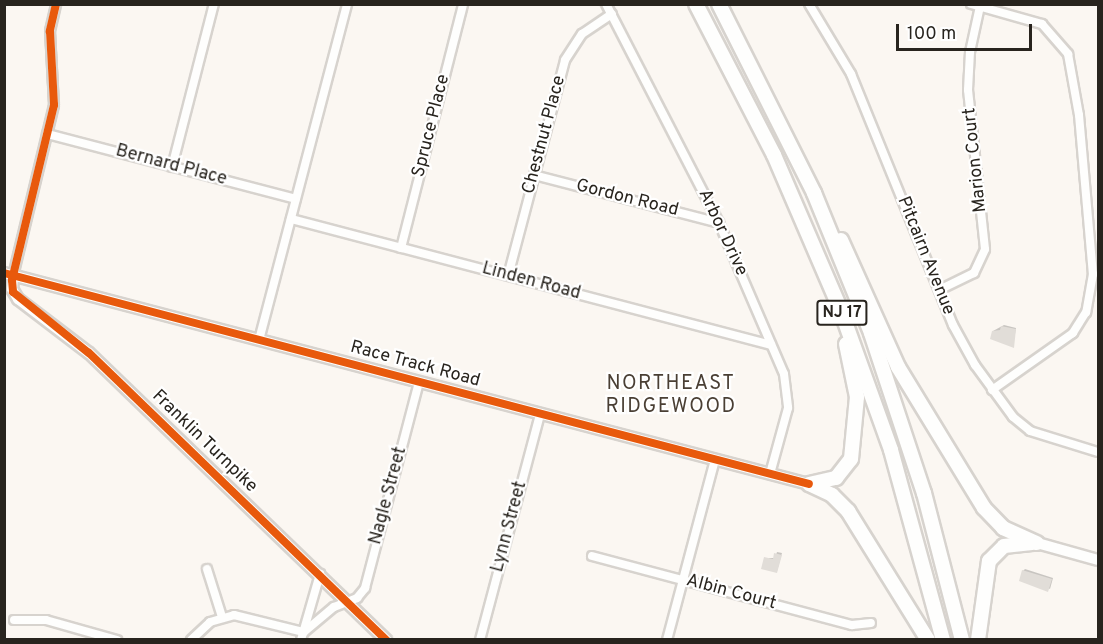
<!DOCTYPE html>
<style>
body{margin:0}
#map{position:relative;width:1103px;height:644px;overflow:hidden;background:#fbf7f2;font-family:Overpass,sans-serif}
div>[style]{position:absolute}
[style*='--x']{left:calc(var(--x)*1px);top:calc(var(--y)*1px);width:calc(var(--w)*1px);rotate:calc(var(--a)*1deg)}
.shadow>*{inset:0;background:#0003}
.building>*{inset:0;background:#e1ddd8}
.roads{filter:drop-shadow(2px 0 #d7d3ce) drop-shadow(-2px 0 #d7d3ce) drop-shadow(0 2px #d7d3ce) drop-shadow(0 -2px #d7d3ce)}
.minor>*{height:8px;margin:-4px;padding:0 4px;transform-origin:4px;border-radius:4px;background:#fefefd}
.tertiary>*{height:10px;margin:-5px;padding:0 5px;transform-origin:5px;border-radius:5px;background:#fefefd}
.trunk>*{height:14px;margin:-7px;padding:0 7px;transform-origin:7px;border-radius:7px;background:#fefefd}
.cycleway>*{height:8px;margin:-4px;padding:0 4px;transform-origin:4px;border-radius:4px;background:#e8590c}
span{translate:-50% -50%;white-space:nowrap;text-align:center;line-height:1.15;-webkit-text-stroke:4.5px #fff;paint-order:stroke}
.shield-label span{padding:2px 4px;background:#fff;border:2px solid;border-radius:4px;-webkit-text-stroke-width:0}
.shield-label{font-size:16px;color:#28241e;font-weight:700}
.street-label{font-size:18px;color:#28241e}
.neighbourhood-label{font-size:20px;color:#4a3f34;letter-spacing:1.5px}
.frame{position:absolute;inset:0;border:6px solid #28241e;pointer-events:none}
.scale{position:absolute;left:896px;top:24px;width:136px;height:27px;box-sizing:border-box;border:3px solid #28241e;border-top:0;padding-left:8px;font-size:18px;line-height:21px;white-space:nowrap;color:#28241e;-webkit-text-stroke:4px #fff;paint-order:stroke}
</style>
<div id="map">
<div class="shadow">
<div style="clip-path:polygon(1004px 325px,1016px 328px,1013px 346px,993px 331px)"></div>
<div style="clip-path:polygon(777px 552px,782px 553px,777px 571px,766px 558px,775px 558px)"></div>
<div style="clip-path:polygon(1025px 569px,1053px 578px,1050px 589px,1023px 571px)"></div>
</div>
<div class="building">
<div style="clip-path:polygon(1001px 326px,1016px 329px,1014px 348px,990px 339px,992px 331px,1000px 330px)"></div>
<div style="clip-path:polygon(774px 553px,782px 555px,777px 573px,761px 569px,764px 557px,773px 559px)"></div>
<div style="clip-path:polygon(1022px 570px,1052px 579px,1048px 592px,1019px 581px)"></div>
</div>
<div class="roads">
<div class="minor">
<div style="--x:606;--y:4;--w:246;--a:62.7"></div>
<div style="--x:719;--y:223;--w:164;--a:66.7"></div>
<div style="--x:784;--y:374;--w:34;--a:83"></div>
<div style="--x:788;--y:408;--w:68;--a:105.3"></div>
<div style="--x:809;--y:4;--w:82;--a:59"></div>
<div style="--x:851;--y:74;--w:271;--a:67.9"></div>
<div style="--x:953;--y:325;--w:46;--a:61.2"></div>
<div style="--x:975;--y:365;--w:64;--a:53.8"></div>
<div style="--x:1013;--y:417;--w:22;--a:39"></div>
<div style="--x:1030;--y:431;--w:71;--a:17.2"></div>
<div style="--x:971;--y:4;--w:74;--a:15.7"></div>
<div style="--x:1042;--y:24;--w:40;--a:49"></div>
<div style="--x:1068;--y:54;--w:62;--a:79.8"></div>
<div style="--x:1079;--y:115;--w:160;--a:85"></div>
<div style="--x:1093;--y:274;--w:39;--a:100"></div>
<div style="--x:1086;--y:312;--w:25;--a:122"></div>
<div style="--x:1073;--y:333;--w:99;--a:144.9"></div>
<div style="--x:47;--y:134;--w:257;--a:14.6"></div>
<div style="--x:172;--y:167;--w:168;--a:-75.6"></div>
<div style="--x:534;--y:175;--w:191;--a:14.5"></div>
<div style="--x:291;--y:219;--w:496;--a:14.7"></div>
<div style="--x:401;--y:248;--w:252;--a:-75.7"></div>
<div style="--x:13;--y:276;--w:176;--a:-76.5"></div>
<div style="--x:54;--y:105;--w:74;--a:-93.1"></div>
<div style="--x:50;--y:31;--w:28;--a:-77"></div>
<div style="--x:508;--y:276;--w:223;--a:-75.2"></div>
<div style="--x:565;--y:60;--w:31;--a:-57"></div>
<div style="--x:582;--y:34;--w:36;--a:-34"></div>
<div style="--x:939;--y:290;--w:39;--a:-26"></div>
<div style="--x:974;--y:273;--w:26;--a:-65"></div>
<div style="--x:985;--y:249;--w:160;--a:-96.1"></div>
<div style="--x:968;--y:90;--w:38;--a:-87"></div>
<div style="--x:970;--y:52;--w:47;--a:-77.7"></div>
<div style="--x:259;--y:340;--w:347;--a:-75.3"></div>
<div style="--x:592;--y:556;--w:269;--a:14.9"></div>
<div style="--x:852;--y:625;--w:19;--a:-6"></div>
<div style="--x:207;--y:569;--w:50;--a:72.6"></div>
<div style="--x:14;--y:620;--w:32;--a:0"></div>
<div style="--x:46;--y:620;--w:74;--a:15.7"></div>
<div style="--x:304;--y:632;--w:39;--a:-40"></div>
<div style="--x:334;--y:607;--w:25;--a:-21"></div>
<div style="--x:357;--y:598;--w:13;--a:-51"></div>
<div style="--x:365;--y:588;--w:213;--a:-75.3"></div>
<div style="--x:191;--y:640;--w:26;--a:-43"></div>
<div style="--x:210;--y:622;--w:25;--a:-16"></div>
<div style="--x:234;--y:615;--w:72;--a:13.7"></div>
<div style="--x:301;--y:640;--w:69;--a:-73.9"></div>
<div style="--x:480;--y:640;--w:234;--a:-75.1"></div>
<div style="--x:667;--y:640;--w:187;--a:-75.1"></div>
</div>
<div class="tertiary">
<div style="--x:4;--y:273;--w:832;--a:14.69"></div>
<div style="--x:13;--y:276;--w:13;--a:94"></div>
<div style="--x:12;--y:289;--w:12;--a:59"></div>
<div style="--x:18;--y:299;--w:89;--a:37.3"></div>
<div style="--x:89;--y:353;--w:413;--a:44"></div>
<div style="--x:1037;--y:543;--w:63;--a:15.6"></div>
</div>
<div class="trunk">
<div style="--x:696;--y:4;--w:170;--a:62.7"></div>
<div style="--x:774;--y:155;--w:167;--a:66.7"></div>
<div style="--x:840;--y:308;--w:151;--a:70.2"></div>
<div style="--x:891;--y:450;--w:197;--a:74.7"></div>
<div style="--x:719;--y:4;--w:212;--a:63.3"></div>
<div style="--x:814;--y:193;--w:151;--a:67.8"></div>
<div style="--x:871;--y:333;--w:169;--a:71.7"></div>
<div style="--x:924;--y:493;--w:152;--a:75.5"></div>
<div style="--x:841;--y:240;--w:139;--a:65.8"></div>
<div style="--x:898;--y:367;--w:165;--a:58.6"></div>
<div style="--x:984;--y:508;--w:28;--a:46"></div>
<div style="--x:1003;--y:528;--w:37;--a:24"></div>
<div style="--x:809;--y:484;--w:28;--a:-13"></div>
<div style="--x:836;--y:478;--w:24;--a:-52"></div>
<div style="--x:851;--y:459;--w:62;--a:-84.5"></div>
<div style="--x:857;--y:397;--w:54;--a:-101.7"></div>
<div style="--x:811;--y:485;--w:23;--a:25"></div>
<div style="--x:832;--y:495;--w:23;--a:45"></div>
<div style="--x:848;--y:511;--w:152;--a:58.2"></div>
<div style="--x:978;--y:640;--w:80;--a:-82.1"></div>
<div style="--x:989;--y:561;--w:21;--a:-45"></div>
<div style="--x:1004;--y:546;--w:28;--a:-6"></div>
</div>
</div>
<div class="cycleway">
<div style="--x:56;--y:4;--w:28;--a:103"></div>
<div style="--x:50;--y:31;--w:74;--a:86.9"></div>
<div style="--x:54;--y:105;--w:180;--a:103.5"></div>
<div style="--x:12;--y:280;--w:12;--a:85"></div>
<div style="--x:13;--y:292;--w:97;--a:38.8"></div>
<div style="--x:89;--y:353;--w:413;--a:44"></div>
<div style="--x:4;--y:273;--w:832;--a:14.69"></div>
</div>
<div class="shield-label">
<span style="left:842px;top:313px">NJ 17</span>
</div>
<div class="street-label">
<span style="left:432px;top:126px;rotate:-76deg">Spruce Place</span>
<span style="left:545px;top:135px;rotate:-75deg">Chestnut Place</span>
<span style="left:976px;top:160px;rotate:-96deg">Marion Court</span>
<span style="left:171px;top:166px;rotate:15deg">Bernard Place</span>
<span style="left:627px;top:199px;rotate:14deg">Gordon Road</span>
<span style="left:722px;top:233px;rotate:65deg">Arbor Drive</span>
<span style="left:925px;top:256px;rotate:68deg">Pitcairn Avenue</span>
<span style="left:531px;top:282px;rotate:15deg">Linden Road</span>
<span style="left:415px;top:365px;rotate:15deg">Race Track Road</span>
<span style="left:204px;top:442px;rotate:44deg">Franklin Turnpike</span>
<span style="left:389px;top:496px;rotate:-75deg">Nagle Street</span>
<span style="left:510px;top:527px;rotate:-75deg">Lynn Street</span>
<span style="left:731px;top:593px;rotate:15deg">Albin Court</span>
</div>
<div class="neighbourhood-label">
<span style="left:671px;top:396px">NORTHEAST<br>RIDGEWOOD</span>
</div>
<div class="frame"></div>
<div class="scale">100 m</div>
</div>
